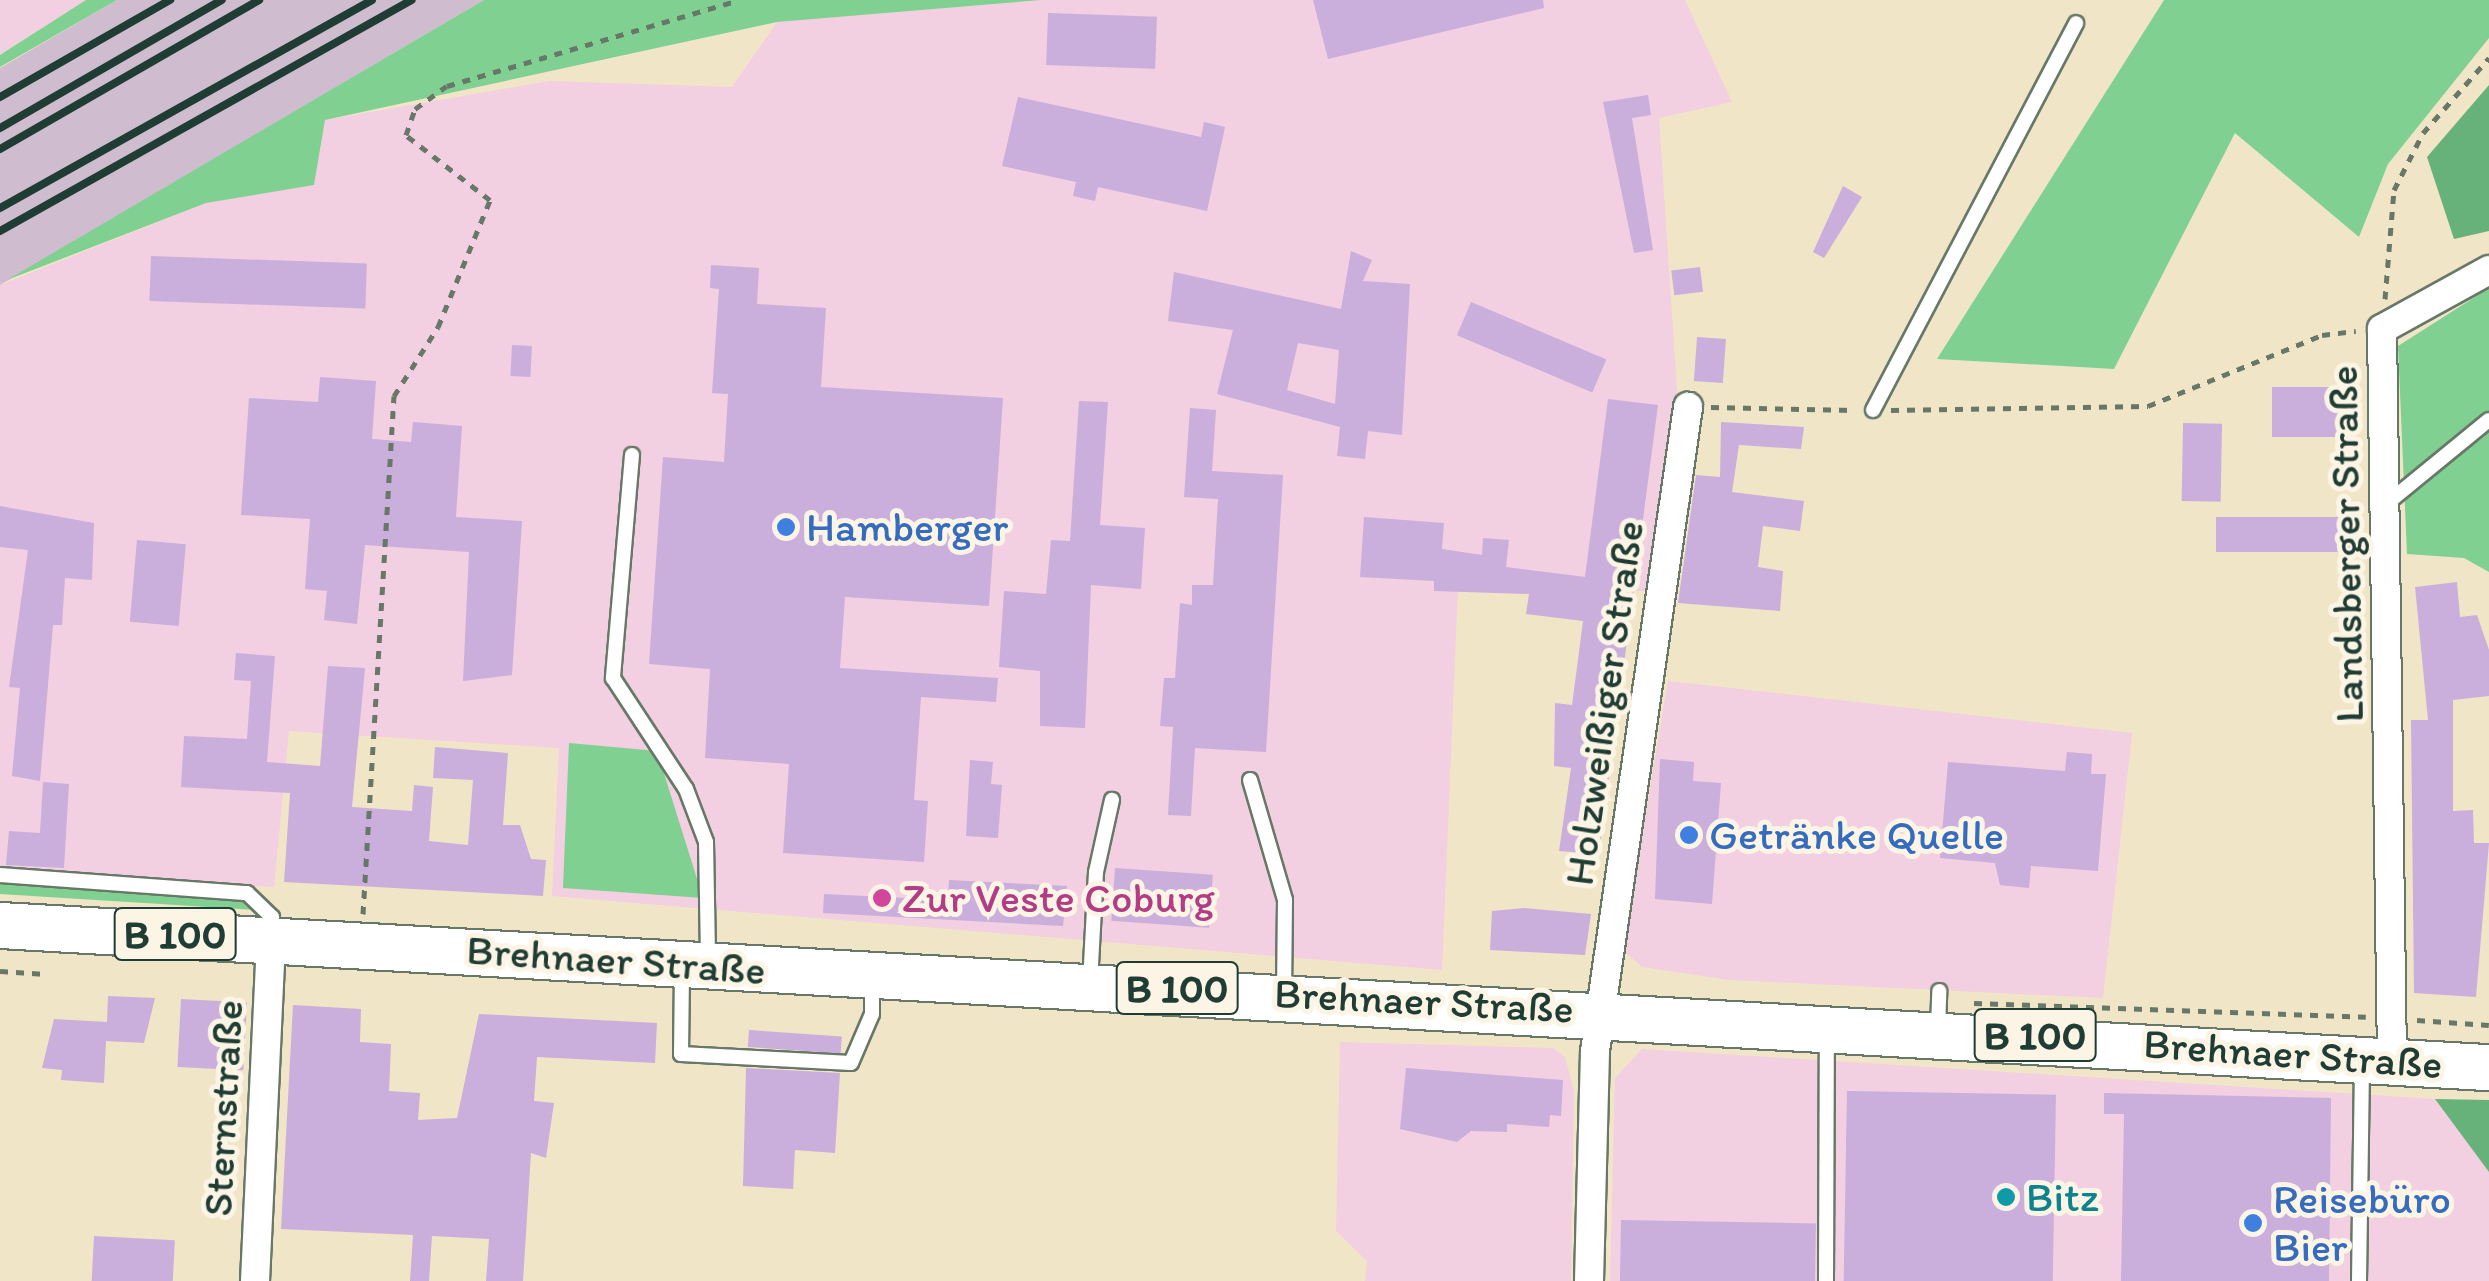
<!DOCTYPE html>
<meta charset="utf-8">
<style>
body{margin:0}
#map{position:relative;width:2489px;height:1281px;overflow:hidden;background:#f1e5c8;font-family:Itim,sans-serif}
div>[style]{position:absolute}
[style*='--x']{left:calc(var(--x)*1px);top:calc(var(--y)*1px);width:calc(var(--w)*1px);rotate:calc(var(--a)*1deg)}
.built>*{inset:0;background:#f2cfe1}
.industrial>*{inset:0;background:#cfbdcf}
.green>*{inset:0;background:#7fd091}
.forest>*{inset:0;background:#67b27b}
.building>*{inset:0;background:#caaedc;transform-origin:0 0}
.path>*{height:5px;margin-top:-2.5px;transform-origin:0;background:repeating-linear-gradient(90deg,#687868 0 8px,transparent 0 16px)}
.roads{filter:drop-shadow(2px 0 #687868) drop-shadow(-2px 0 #687868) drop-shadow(0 2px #687868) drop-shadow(0 -2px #687868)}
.service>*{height:14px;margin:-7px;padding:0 7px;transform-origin:7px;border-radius:7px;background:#fff}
.minor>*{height:28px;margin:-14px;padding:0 14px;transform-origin:14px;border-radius:14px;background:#fff}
.primary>*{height:45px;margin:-22.5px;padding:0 22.5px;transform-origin:22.5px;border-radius:22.5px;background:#fff}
.rail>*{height:8px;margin:-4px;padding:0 4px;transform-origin:4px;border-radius:4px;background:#1f3d34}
.dots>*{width:28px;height:28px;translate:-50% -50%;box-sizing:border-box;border:5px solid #fcf5e5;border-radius:50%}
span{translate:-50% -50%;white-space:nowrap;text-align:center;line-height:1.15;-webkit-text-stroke:10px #fcf5e5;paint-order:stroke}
.shield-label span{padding:2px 8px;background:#fcf5e5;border:2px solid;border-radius:8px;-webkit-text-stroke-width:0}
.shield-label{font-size:40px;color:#1f3d34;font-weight:700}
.shop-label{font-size:42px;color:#366cbe}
.left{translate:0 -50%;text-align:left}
.street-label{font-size:42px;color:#1f3d34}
.hotel-label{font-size:42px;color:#b23c85}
.culture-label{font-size:42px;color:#0d838f}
</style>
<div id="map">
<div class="built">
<div style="clip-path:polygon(0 0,86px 0,0 55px)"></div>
<div style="clip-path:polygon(1041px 0,1685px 0,1732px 102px,1659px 118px,1677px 390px,1648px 591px,1458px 585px,1442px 970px,552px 896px,559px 748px,289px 731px,274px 887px,0 871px,0 285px,206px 203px,314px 185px,325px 120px,549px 81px,732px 87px,777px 22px)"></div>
<div style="clip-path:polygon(1668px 681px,2132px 733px,2103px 998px,1730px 980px,1642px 967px,1623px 950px)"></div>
<div style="clip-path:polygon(1340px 1042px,1553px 1048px,1565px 1057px,1574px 1091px,1571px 1281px,1365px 1281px,1367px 1261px,1336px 1231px)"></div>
<div style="clip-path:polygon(1642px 1049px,2435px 1099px,2489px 1172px,2489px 1281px,1610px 1281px,1615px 1078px)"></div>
</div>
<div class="industrial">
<div style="clip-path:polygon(117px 0,484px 0,0 285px,0 68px)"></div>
</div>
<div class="green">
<div style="clip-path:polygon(86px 0,117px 0,0 67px,0 55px)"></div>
<div style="clip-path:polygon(484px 0,1041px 0,777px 22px,325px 120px,314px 185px,206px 203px,7px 280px)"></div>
<div style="clip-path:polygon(2164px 0,2489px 0,2489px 38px,2388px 164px,2359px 237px,2235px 133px,2114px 369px,1937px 359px)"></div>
<div style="clip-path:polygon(2489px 288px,2489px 572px,2464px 558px,2407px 554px,2398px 346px)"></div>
<div style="clip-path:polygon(569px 743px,657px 751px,703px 898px,563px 888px)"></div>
<div style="clip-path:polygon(0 881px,238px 898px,256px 910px,0 894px)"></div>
</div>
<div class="forest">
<div style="clip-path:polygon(2489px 85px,2489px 231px,2454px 239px,2427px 157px)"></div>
<div style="clip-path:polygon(2435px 1099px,2489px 1100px,2489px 1172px)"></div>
</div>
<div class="building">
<div style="clip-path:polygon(1313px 0,1543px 0,1544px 8px,1328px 59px)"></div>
<div style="left:1048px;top:13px;width:109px;height:52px;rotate:2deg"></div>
<div style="clip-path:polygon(1648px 95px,1651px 115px,1632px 118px,1653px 250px,1634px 253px,1603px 102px)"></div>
<div style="clip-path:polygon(1018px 97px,1201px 137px,1204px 122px,1225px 127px,1207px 211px,1098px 187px,1095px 201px,1073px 196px,1076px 182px,1002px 166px)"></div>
<div style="clip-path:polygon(1843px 186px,1862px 197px,1824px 258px,1813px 252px)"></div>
<div style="clip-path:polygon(evenodd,1351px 251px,1372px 260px,1363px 281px,1410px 284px,1402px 435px,1368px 431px,1365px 459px,1337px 456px,1340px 427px,1217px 394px,1233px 330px,1168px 321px,1174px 272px,1341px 309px,1351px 251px,1298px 343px,1339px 350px,1335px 404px,1287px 390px,1298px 343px)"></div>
<div style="left:151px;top:256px;width:216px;height:45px;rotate:2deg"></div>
<div style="clip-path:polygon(711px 265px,759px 268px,757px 304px,826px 308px,821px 387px,1003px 398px,989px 606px,845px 597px,840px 668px,998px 678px,996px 702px,921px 697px,914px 800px,928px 801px,924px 862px,783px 853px,789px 764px,705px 758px,710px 669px,649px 664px,663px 457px,724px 462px,728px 394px,712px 393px,719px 289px,710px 288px)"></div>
<div style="left:1700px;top:267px;width:25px;height:29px;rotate:83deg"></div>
<div style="left:1471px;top:302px;width:147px;height:36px;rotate:23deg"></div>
<div style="left:1697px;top:337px;width:29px;height:44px;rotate:4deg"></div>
<div style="left:512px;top:345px;width:20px;height:31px;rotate:3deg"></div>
<div style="clip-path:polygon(320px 377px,376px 381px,372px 439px,411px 442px,413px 422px,462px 426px,456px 517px,522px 521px,512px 675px,463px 681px,469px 552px,365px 545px,357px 624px,324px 620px,327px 591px,305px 589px,310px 519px,241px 515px,249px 398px,318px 402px)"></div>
<div style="left:2272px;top:387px;width:76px;height:50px"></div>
<div style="clip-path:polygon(1608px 399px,1658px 405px,1599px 854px,1559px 851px,1571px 768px,1554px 766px,1555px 703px,1572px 705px,1583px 621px,1526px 614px,1529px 594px,1434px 591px,1434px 581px,1360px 577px,1364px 517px,1444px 523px,1442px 549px,1482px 555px,1483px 538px,1509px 540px,1506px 567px,1585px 577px)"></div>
<div style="clip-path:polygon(1079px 401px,1108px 402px,1100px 525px,1145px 528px,1141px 589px,1091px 585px,1085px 728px,1040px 726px,1040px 671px,999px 667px,1004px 591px,1046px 594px,1051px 540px,1070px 541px)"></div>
<div style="clip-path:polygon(1190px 408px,1216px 410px,1212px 471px,1283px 475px,1266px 752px,1195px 748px,1191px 816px,1168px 815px,1173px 727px,1160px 726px,1164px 678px,1175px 678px,1180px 603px,1192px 605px,1192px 585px,1213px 585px,1218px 499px,1184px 497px)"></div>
<div style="clip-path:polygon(1721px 422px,1804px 427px,1801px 449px,1739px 445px,1732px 492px,1804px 501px,1800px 531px,1763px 526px,1758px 567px,1783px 571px,1780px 611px,1678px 603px,1696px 475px,1720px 477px)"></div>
<div style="left:2183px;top:423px;width:39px;height:78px;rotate:1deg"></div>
<div style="clip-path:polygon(0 506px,94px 523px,92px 580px,65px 578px,62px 625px,53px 625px,40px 781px,12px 776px,20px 688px,9px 687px,28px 550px,0 547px)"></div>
<div style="left:2351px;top:517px;width:35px;height:135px;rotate:90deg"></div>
<div style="left:137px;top:540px;width:49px;height:82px;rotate:5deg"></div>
<div style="clip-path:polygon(2457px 582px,2460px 617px,2477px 615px,2489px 650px,2489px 696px,2453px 700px,2453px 811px,2473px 810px,2474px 843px,2489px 843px,2476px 997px,2414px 993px,2411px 720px,2428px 720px,2415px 587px)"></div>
<div style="clip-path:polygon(236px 653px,275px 656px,267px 762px,320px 766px,328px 666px,365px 668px,352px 807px,412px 811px,414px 785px,433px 787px,429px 841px,468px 845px,473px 780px,433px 778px,435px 747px,508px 753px,503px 825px,520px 825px,531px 859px,546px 860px,543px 896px,284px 882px,290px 793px,181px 787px,184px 736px,247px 739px,251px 681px,234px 680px)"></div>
<div style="clip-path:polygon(2067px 752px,2092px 754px,2091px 774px,2106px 774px,2098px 871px,2031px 866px,2029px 888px,2000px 885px,1995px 863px,1940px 858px,1948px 762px,2065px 771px)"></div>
<div style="clip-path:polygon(1660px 759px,1694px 762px,1693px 781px,1721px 783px,1712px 904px,1655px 899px)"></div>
<div style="clip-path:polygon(970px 760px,993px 762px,991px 784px,1002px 785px,998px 838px,966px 836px)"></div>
<div style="clip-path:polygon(43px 782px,69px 784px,64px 868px,6px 865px,9px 831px,40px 833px)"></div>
<div style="left:1115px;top:868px;width:98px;height:53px;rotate:4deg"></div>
<div style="clip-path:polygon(949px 880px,1067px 886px,1063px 926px,823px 913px,824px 894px,948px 900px)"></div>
<div style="clip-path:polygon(1524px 908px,1591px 914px,1585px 955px,1490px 950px,1492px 911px)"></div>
<div style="clip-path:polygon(108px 996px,155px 998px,144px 1043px,106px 1041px,104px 1083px,61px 1080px,62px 1070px,42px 1068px,54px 1019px,107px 1022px)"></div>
<div style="left:181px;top:999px;width:66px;height:68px;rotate:3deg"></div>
<div style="clip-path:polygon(293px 1005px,361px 1009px,360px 1042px,391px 1044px,389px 1091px,420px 1093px,418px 1120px,457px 1118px,479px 1014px,657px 1023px,655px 1063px,537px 1057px,534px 1101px,554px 1103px,546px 1158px,531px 1153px,523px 1281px,486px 1281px,489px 1239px,432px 1236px,429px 1281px,410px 1281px,413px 1235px,281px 1229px)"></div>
<div style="left:749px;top:1030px;width:93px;height:17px;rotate:4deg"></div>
<div style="clip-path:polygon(746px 1068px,840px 1073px,835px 1153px,795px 1150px,793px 1189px,743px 1186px)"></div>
<div style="clip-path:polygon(1406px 1068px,1563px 1080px,1561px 1116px,1550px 1115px,1549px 1127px,1507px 1124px,1507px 1132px,1471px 1131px,1457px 1142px,1400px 1129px)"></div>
<div style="left:1847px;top:1091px;width:209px;height:190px;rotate:1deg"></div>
<div style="clip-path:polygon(2104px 1093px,2331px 1098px,2329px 1281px,2121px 1281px,2124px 1114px,2104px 1114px)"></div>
<div style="left:1621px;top:1220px;width:195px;height:61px;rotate:1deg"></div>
<div style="left:94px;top:1236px;width:81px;height:45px;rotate:3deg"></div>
</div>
<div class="path">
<div style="--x:2385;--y:299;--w:109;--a:-85.3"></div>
<div style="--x:2394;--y:190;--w:64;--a:-63"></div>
<div style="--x:2423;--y:133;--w:100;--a:-48.7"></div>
<div style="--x:1711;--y:407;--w:144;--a:1.2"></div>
<div style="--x:1891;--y:410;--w:257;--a:-0.9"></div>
<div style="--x:2148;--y:406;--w:188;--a:-22.2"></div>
<div style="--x:2322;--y:335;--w:34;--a:-7"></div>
<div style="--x:363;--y:914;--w:519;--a:-86.58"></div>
<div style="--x:394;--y:396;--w:82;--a:-57.5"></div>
<div style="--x:438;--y:327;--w:137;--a:-67.7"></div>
<div style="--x:490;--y:200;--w:106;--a:-142.3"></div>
<div style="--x:406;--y:135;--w:28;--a:-71"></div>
<div style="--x:415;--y:109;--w:39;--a:-36"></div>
<div style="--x:447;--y:86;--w:304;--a:-16.4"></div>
<div style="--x:0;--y:971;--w:46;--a:3.7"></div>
<div style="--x:1974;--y:1003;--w:392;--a:2"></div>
<div style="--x:2417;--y:1020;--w:72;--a:4"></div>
</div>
<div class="roads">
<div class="service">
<div style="--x:1873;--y:410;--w:437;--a:-62.3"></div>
<div style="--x:632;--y:455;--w:224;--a:94.9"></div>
<div style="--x:613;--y:678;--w:133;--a:56.7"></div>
<div style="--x:686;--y:789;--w:57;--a:69.3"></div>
<div style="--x:706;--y:842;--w:120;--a:89"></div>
<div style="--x:2385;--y:505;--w:134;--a:-39.3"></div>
<div style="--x:1250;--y:780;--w:125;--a:73.7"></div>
<div style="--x:1285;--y:900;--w:93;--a:90.6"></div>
<div style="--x:0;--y:875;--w:248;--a:4.2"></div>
<div style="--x:247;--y:893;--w:35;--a:44"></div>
<div style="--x:272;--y:917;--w:16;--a:90"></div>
<div style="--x:682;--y:972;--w:82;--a:90.7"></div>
<div style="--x:681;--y:1054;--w:170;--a:3"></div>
<div style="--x:851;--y:1063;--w:53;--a:-66.8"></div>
<div style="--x:872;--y:1014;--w:33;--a:-90"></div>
<div style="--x:1090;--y:983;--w:111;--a:-86.9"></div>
<div style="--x:1096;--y:872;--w:74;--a:-77.5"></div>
<div style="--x:1938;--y:1029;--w:38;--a:-88"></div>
<div style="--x:1826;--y:1281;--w:244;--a:-89.8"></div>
<div style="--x:2359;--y:1281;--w:214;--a:-89.2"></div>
</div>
<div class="minor">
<div style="--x:2392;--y:1061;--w:732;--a:-90.78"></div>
<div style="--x:2382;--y:329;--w:122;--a:-28.9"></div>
<div style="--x:255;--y:1281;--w:342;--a:-87.3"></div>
<div style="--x:1589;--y:1281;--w:230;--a:-88.5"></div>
<div style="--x:1595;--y:1051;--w:651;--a:-81.78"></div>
</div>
<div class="primary">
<div style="--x:0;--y:925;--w:2493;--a:3.27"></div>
</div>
</div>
<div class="rail">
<div style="--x:0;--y:97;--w:196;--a:-29.7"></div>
<div style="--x:0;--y:128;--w:256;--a:-30"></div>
<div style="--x:0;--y:149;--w:299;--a:-29.9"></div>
<div style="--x:0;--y:208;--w:426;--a:-29.2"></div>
<div style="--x:0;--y:231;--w:472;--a:-29.3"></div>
</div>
<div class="dots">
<div style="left:786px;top:527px;background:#3f7fe0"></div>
<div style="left:1689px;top:835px;background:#3f7fe0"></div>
<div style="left:882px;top:898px;background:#d1479c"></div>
<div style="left:2006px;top:1197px;background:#0f9aa8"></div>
<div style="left:2253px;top:1223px;background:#3f7fe0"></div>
</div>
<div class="shield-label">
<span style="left:175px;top:934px">B 100</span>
<span style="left:1177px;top:988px">B 100</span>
<span style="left:2035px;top:1035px">B 100</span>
</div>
<div class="shop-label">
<span class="left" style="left:806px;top:527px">Hamberger</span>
<span class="left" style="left:1709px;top:835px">Getränke Quelle</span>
<span class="left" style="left:2273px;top:1223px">Reisebüro<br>Bier</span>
</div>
<div class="street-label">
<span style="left:2346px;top:544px;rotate:-91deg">Landsberger Straße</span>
<span style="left:1604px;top:703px;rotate:-82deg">Holzweißiger Straße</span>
<span style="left:616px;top:960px;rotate:4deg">Brehnaer Straße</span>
<span style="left:1424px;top:1001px;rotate:3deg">Brehnaer Straße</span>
<span style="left:2293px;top:1054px;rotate:4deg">Brehnaer Straße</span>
<span style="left:223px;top:1108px;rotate:-87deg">Sternstraße</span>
</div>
<div class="hotel-label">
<span class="left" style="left:902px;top:898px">Zur Veste Coburg</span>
</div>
<div class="culture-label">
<span class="left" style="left:2026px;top:1197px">Bitz</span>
</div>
</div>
